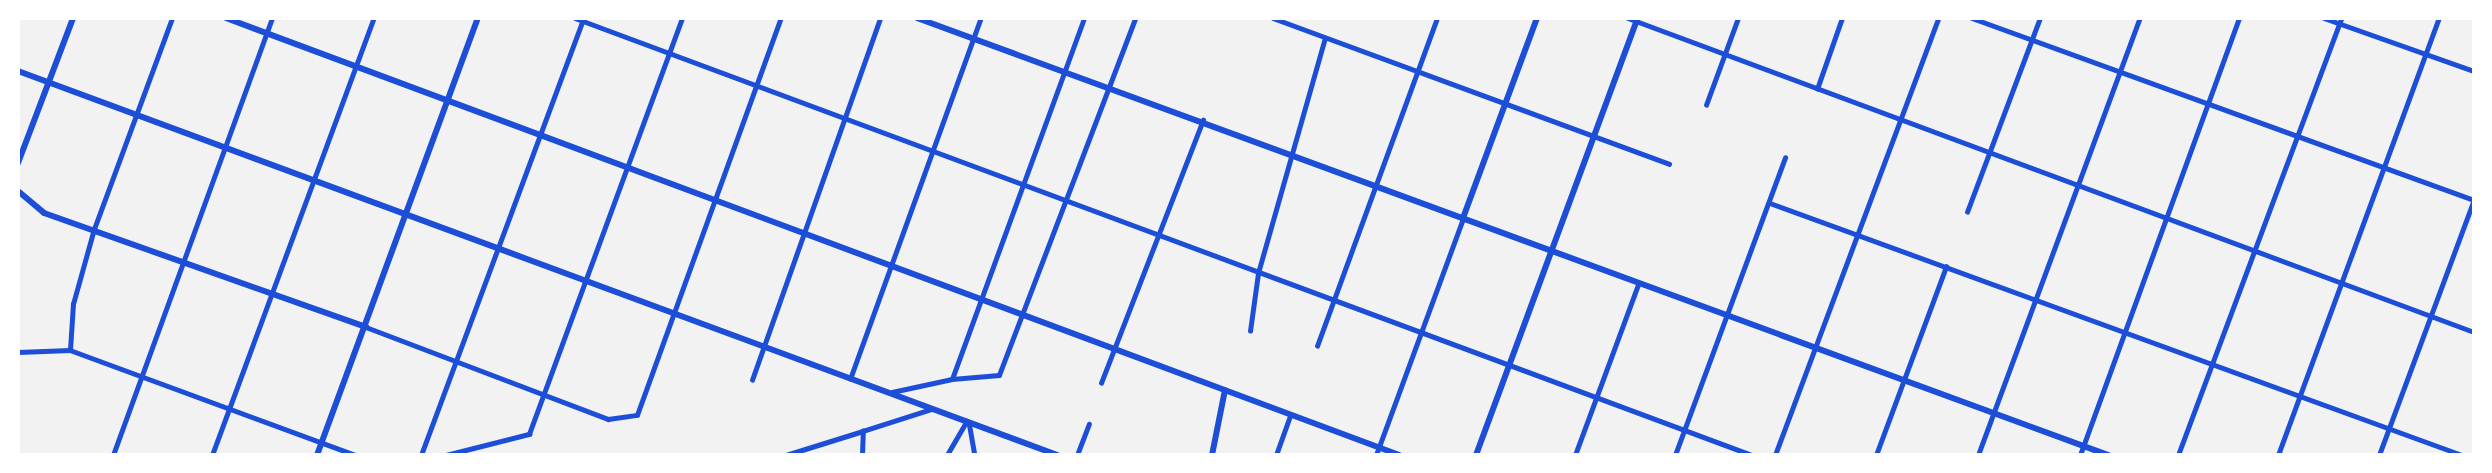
<!DOCTYPE html>
<style>
body{margin:0}
#map{position:relative;width:2492px;height:473px;overflow:hidden;background:#f2f2f2;font-family:"Exo 2",sans-serif}
div>[style]{position:absolute}
[style*='--x']{left:calc(var(--x)*1px);top:calc(var(--y)*1px);width:calc(var(--w)*1px);rotate:calc(var(--a)*1deg)}
.minor>*{height:4.5px;margin:-2.25px;padding:0 2.25px;transform-origin:2.25px;border-radius:2.25px;background:#1d4ed8}
.tertiary>*{height:6px;margin:-3px;padding:0 3px;transform-origin:3px;border-radius:3px;background:#1d4ed8}
span{translate:-50% -50%;white-space:nowrap;text-align:center;line-height:1.15;-webkit-text-stroke:6px #fff;paint-order:stroke}
.frame{position:absolute;inset:0;border:20px solid #fff;pointer-events:none}
</style>
<div id="map">
<div class="minor">
<div style="--x:575;--y:18;--w:1256;--a:20.37"></div>
<div style="--x:1273;--y:18;--w:422;--a:20.2"></div>
<div style="--x:1628;--y:18;--w:902;--a:20.36"></div>
<div style="--x:1972;--y:18;--w:534;--a:19.93"></div>
<div style="--x:2324;--y:18;--w:159;--a:19.5"></div>
<div style="--x:1817;--y:89;--w:75;--a:-70.6"></div>
<div style="--x:1706;--y:105;--w:93;--a:-69.8"></div>
<div style="--x:1770;--y:203;--w:736;--a:20.01"></div>
<div style="--x:1967;--y:212;--w:207;--a:-69.4"></div>
<div style="--x:366;--y:327;--w:259;--a:20.8"></div>
<div style="--x:608;--y:419;--w:29;--a:-8"></div>
<div style="--x:637;--y:415;--w:422;--a:-70.1"></div>
<div style="--x:1250;--y:331;--w:59;--a:-82.1"></div>
<div style="--x:1258;--y:273;--w:244;--a:-74.1"></div>
<div style="--x:1317;--y:346;--w:349;--a:-69.9"></div>
<div style="--x:70;--y:350;--w:46;--a:-86.3"></div>
<div style="--x:73;--y:304;--w:78;--a:-74.4"></div>
<div style="--x:94;--y:229;--w:225;--a:-69.7"></div>
<div style="--x:70;--y:350;--w:304;--a:20.2"></div>
<div style="--x:18;--y:352;--w:52;--a:-2.2"></div>
<div style="--x:850;--y:379;--w:384;--a:-70.1"></div>
<div style="--x:952;--y:379;--w:47;--a:-4.9"></div>
<div style="--x:999;--y:375;--w:382;--a:-69.1"></div>
<div style="--x:752;--y:380;--w:384;--a:-70.5"></div>
<div style="--x:1101;--y:383;--w:282;--a:-68.8"></div>
<div style="--x:892;--y:392;--w:61;--a:-12.2"></div>
<div style="--x:952;--y:379;--w:384;--a:-69.9"></div>
<div style="--x:969;--y:422;--w:34;--a:80"></div>
<div style="--x:113;--y:455;--w:465;--a:-70"></div>
<div style="--x:212;--y:455;--w:466;--a:-69.7"></div>
<div style="--x:421;--y:455;--w:465;--a:-69.6"></div>
<div style="--x:446;--y:455;--w:86;--a:-14.2"></div>
<div style="--x:529;--y:434;--w:443;--a:-69.8"></div>
<div style="--x:786;--y:455;--w:81;--a:-17.3"></div>
<div style="--x:862;--y:455;--w:24;--a:-88"></div>
<div style="--x:863;--y:431;--w:71;--a:-17.9"></div>
<div style="--x:947;--y:455;--w:39;--a:-60"></div>
<div style="--x:1077;--y:455;--w:33;--a:-69"></div>
<div style="--x:1276;--y:455;--w:41;--a:-70.3"></div>
<div style="--x:1376;--y:455;--w:252;--a:-69.8"></div>
<div style="--x:1575;--y:455;--w:181;--a:-69.7"></div>
<div style="--x:1675;--y:455;--w:317;--a:-69.7"></div>
<div style="--x:1775;--y:455;--w:466;--a:-69.5"></div>
<div style="--x:1876;--y:455;--w:201;--a:-69.6"></div>
<div style="--x:1978;--y:455;--w:466;--a:-69.7"></div>
<div style="--x:2080;--y:455;--w:465;--a:-70"></div>
<div style="--x:2178;--y:455;--w:466;--a:-69.5"></div>
<div style="--x:2278;--y:455;--w:466;--a:-69.8"></div>
<div style="--x:2379;--y:455;--w:273;--a:-69.6"></div>
</div>
<div class="tertiary">
<div style="--x:226;--y:18;--w:1252;--a:20.43"></div>
<div style="--x:917;--y:18;--w:1269;--a:20.15"></div>
<div style="--x:18;--y:71;--w:1108;--a:20.28"></div>
<div style="--x:18;--y:163;--w:155;--a:-69.2"></div>
<div style="--x:18;--y:191;--w:34;--a:40"></div>
<div style="--x:44;--y:213;--w:342;--a:19.5"></div>
<div style="--x:1463;--y:218;--w:213;--a:-69.7"></div>
<div style="--x:317;--y:455;--w:466;--a:-69.8"></div>
<div style="--x:1212;--y:455;--w:66;--a:-78.7"></div>
<div style="--x:1476;--y:455;--w:466;--a:-69.7"></div>
</div>
<div class="frame"></div>
</div>
